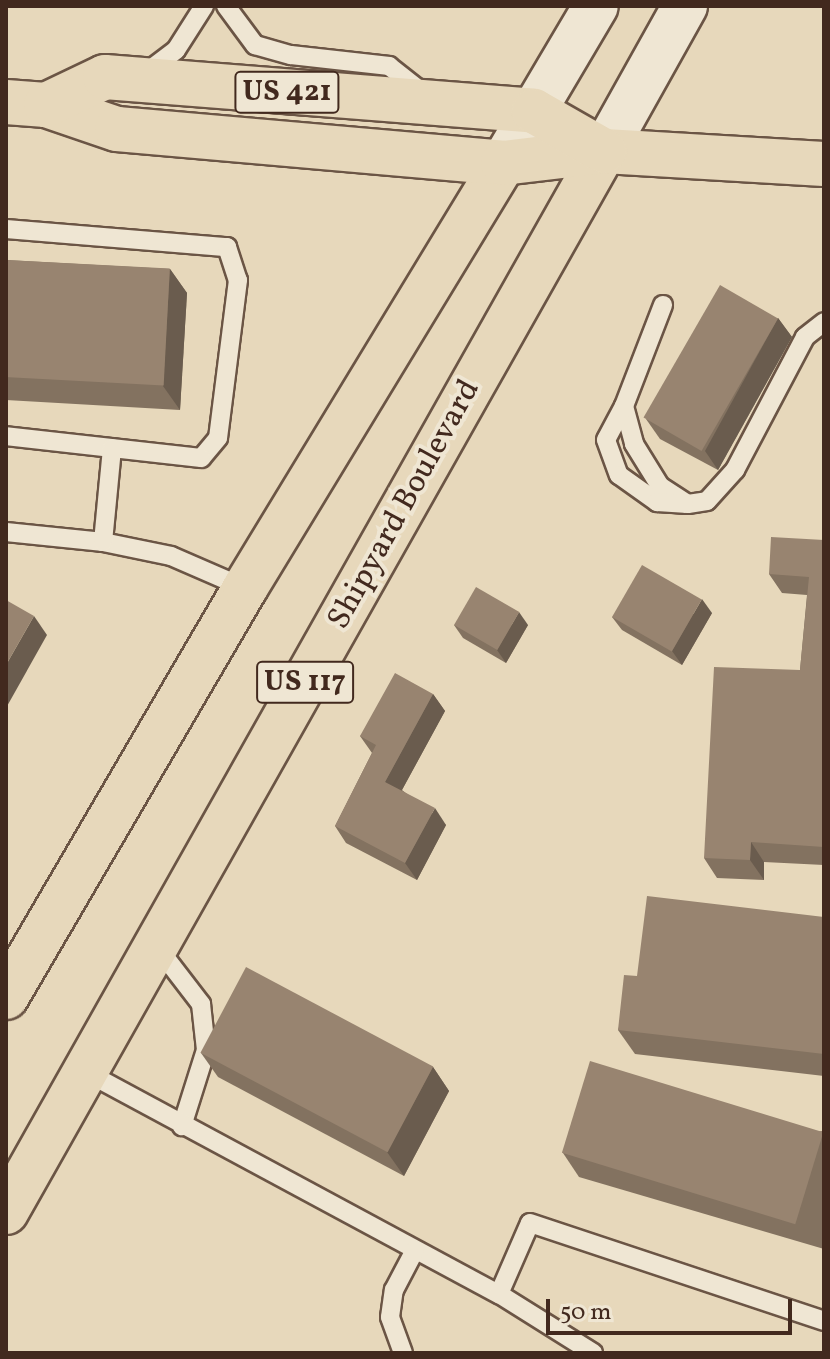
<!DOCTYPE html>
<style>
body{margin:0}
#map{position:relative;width:830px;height:1359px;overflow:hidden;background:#e7d8bb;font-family:Vollkorn,serif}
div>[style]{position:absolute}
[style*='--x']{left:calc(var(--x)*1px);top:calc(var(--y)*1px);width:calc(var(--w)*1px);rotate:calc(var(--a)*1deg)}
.roads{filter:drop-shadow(2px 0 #6b5545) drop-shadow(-2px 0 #6b5545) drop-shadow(0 2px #6b5545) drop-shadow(0 -2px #6b5545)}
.service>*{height:18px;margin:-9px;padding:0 9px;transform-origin:9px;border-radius:9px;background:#efe6d3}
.secondary>*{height:44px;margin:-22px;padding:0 22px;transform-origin:22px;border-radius:22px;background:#efe6d3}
.primary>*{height:44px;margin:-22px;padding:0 22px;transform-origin:22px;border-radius:22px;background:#e7d8bb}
.trunk>*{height:44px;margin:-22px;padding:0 22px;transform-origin:22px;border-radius:22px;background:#e7d8bb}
.wall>*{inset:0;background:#837260}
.shaded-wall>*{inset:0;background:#6a5c4e}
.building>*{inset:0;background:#988470;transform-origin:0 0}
span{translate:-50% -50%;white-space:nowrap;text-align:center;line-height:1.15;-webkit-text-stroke:8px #efe6d3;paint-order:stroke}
.shield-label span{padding:2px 6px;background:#efe6d3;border:2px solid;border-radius:6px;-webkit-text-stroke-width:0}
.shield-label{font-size:30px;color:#42291e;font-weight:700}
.street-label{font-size:32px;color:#42291e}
.frame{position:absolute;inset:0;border:8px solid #42291e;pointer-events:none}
.scale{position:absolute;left:546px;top:1299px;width:246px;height:36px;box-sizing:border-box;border:4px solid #42291e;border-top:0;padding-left:10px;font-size:24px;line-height:28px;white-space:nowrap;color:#42291e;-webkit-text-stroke:6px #efe6d3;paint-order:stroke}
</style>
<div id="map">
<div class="roads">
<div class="service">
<div style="--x:226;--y:6;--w:49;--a:53.4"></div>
<div style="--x:255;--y:45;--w:37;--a:16"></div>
<div style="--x:291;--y:55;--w:99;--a:6.4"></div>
<div style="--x:389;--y:66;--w:42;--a:38.2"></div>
<div style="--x:143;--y:75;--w:41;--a:-37.1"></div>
<div style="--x:176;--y:50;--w:52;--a:-57.5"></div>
<div style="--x:6;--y:229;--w:222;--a:4.7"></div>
<div style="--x:227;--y:247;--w:35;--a:72"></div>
<div style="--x:238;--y:280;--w:159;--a:97.2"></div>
<div style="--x:218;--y:438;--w:26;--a:130"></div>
<div style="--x:201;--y:458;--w:196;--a:-173.6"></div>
<div style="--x:663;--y:305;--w:108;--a:111.1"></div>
<div style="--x:624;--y:406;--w:39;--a:75"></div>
<div style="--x:634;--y:444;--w:49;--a:58.2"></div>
<div style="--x:660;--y:486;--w:33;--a:33"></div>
<div style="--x:688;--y:504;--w:19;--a:-9"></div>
<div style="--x:707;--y:501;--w:42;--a:-47.9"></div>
<div style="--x:735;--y:470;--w:150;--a:-62.2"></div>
<div style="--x:805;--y:337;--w:24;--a:-38"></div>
<div style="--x:624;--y:406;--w:38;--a:118"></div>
<div style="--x:606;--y:440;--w:37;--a:70"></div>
<div style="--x:619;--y:475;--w:47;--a:35.4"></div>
<div style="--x:657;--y:502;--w:27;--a:4"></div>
<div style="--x:6;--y:532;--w:98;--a:5.9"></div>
<div style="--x:103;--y:542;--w:69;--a:11.6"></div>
<div style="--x:171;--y:556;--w:81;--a:23.4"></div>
<div style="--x:103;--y:542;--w:94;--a:-84.5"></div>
<div style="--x:158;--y:948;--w:71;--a:52.5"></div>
<div style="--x:201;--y:1004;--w:46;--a:83.8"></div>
<div style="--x:206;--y:1050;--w:80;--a:107.5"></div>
<div style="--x:86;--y:1072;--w:469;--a:28.3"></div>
<div style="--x:499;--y:1294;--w:111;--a:32.1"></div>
<div style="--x:499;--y:1294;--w:77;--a:-66.4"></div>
<div style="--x:530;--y:1223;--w:310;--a:18.4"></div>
<div style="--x:403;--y:1353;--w:38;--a:-110"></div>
<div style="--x:390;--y:1317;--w:27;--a:-82"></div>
<div style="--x:394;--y:1290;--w:45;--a:-62.3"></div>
</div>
<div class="secondary">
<div style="--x:604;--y:151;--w:166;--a:-60.8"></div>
<div style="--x:503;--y:163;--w:182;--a:-59.4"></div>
</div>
<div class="primary">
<div style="--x:6;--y:997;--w:474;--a:-59.7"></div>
<div style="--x:245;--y:588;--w:497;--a:-58.7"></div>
<div style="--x:6;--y:1212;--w:1218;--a:-60.59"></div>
</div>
<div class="trunk">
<div style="--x:6;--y:102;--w:40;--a:4.3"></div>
<div style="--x:46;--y:105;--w:75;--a:18.7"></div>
<div style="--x:117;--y:129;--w:387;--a:5"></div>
<div style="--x:503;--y:163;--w:102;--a:-6.8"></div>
<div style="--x:604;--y:151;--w:220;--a:3.4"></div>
<div style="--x:46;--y:105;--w:65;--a:-25.4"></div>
<div style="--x:105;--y:77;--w:430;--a:4.5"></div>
<div style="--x:534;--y:111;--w:81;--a:29.7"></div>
</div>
</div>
<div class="wall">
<div style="clip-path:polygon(6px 260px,170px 269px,187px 293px,180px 410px,6px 400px)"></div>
<div style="clip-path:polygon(778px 318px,792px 337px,718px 470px,660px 439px,646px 419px)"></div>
<div style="clip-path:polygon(824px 540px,824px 865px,764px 862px,764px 880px,717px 878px,704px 858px,800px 670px,807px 595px,782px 593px,769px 574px)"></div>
<div style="clip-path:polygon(712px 613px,682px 665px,622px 630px,612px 617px)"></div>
<div style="clip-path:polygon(454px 625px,528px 625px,506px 663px,463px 638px)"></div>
<div style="clip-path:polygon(433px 694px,445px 711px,402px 790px,446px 825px,417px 880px,346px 843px,335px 826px,372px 753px,360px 736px)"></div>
<div style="clip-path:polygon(824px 917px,824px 1076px,635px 1054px,618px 1030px,637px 976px)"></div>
<div style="clip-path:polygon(201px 1053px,433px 1067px,449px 1091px,404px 1176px,218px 1077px)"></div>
<div style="clip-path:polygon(824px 1131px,824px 1249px,579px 1177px,563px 1153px)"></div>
</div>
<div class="shaded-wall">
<div style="clip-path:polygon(170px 269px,187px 293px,180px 410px,163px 386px)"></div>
<div style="clip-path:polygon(778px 318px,792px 337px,718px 470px,705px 451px)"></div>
<div style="clip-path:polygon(702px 599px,712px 613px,682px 665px,672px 651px)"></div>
<div style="clip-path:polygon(519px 612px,528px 625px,506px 663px,497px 650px)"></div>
<div style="clip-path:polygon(34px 616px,47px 635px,6px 708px,6px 665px)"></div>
<div style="clip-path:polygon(433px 694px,445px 711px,397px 799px,385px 782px)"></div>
<div style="clip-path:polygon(435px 808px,446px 825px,417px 880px,405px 863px)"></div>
<div style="clip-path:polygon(751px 842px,764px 862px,764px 880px,750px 860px)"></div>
<div style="clip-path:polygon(433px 1067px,449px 1091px,404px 1176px,387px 1152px)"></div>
</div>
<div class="building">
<div style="left:6px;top:260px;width:164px;height:117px;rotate:3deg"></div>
<div style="left:720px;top:285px;width:67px;height:153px;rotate:30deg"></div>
<div style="clip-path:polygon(771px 537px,824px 540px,824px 847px,751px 842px,750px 860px,704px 858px,714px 667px,800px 670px,809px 577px,769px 574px)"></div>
<div style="left:642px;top:565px;width:69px;height:60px;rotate:30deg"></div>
<div style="left:476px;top:587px;width:50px;height:44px;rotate:30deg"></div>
<div style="clip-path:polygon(6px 600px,34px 616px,6px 665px)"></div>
<div style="clip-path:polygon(395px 673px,433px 694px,385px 782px,435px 808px,405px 863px,335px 826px,376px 745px,360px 736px)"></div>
<div style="clip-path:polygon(647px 896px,824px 917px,824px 1054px,618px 1030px,624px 975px,637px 976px)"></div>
<div style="left:246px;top:967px;width:212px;height:97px;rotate:28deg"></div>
<div style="left:590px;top:1061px;width:244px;height:96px;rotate:17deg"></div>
</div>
<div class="shield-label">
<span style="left:287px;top:92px">US 421</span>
<span style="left:305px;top:682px">US 117</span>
</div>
<div class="street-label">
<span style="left:405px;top:505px;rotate:-61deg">Shipyard Boulevard</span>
</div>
<div class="frame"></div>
<div class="scale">50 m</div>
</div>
